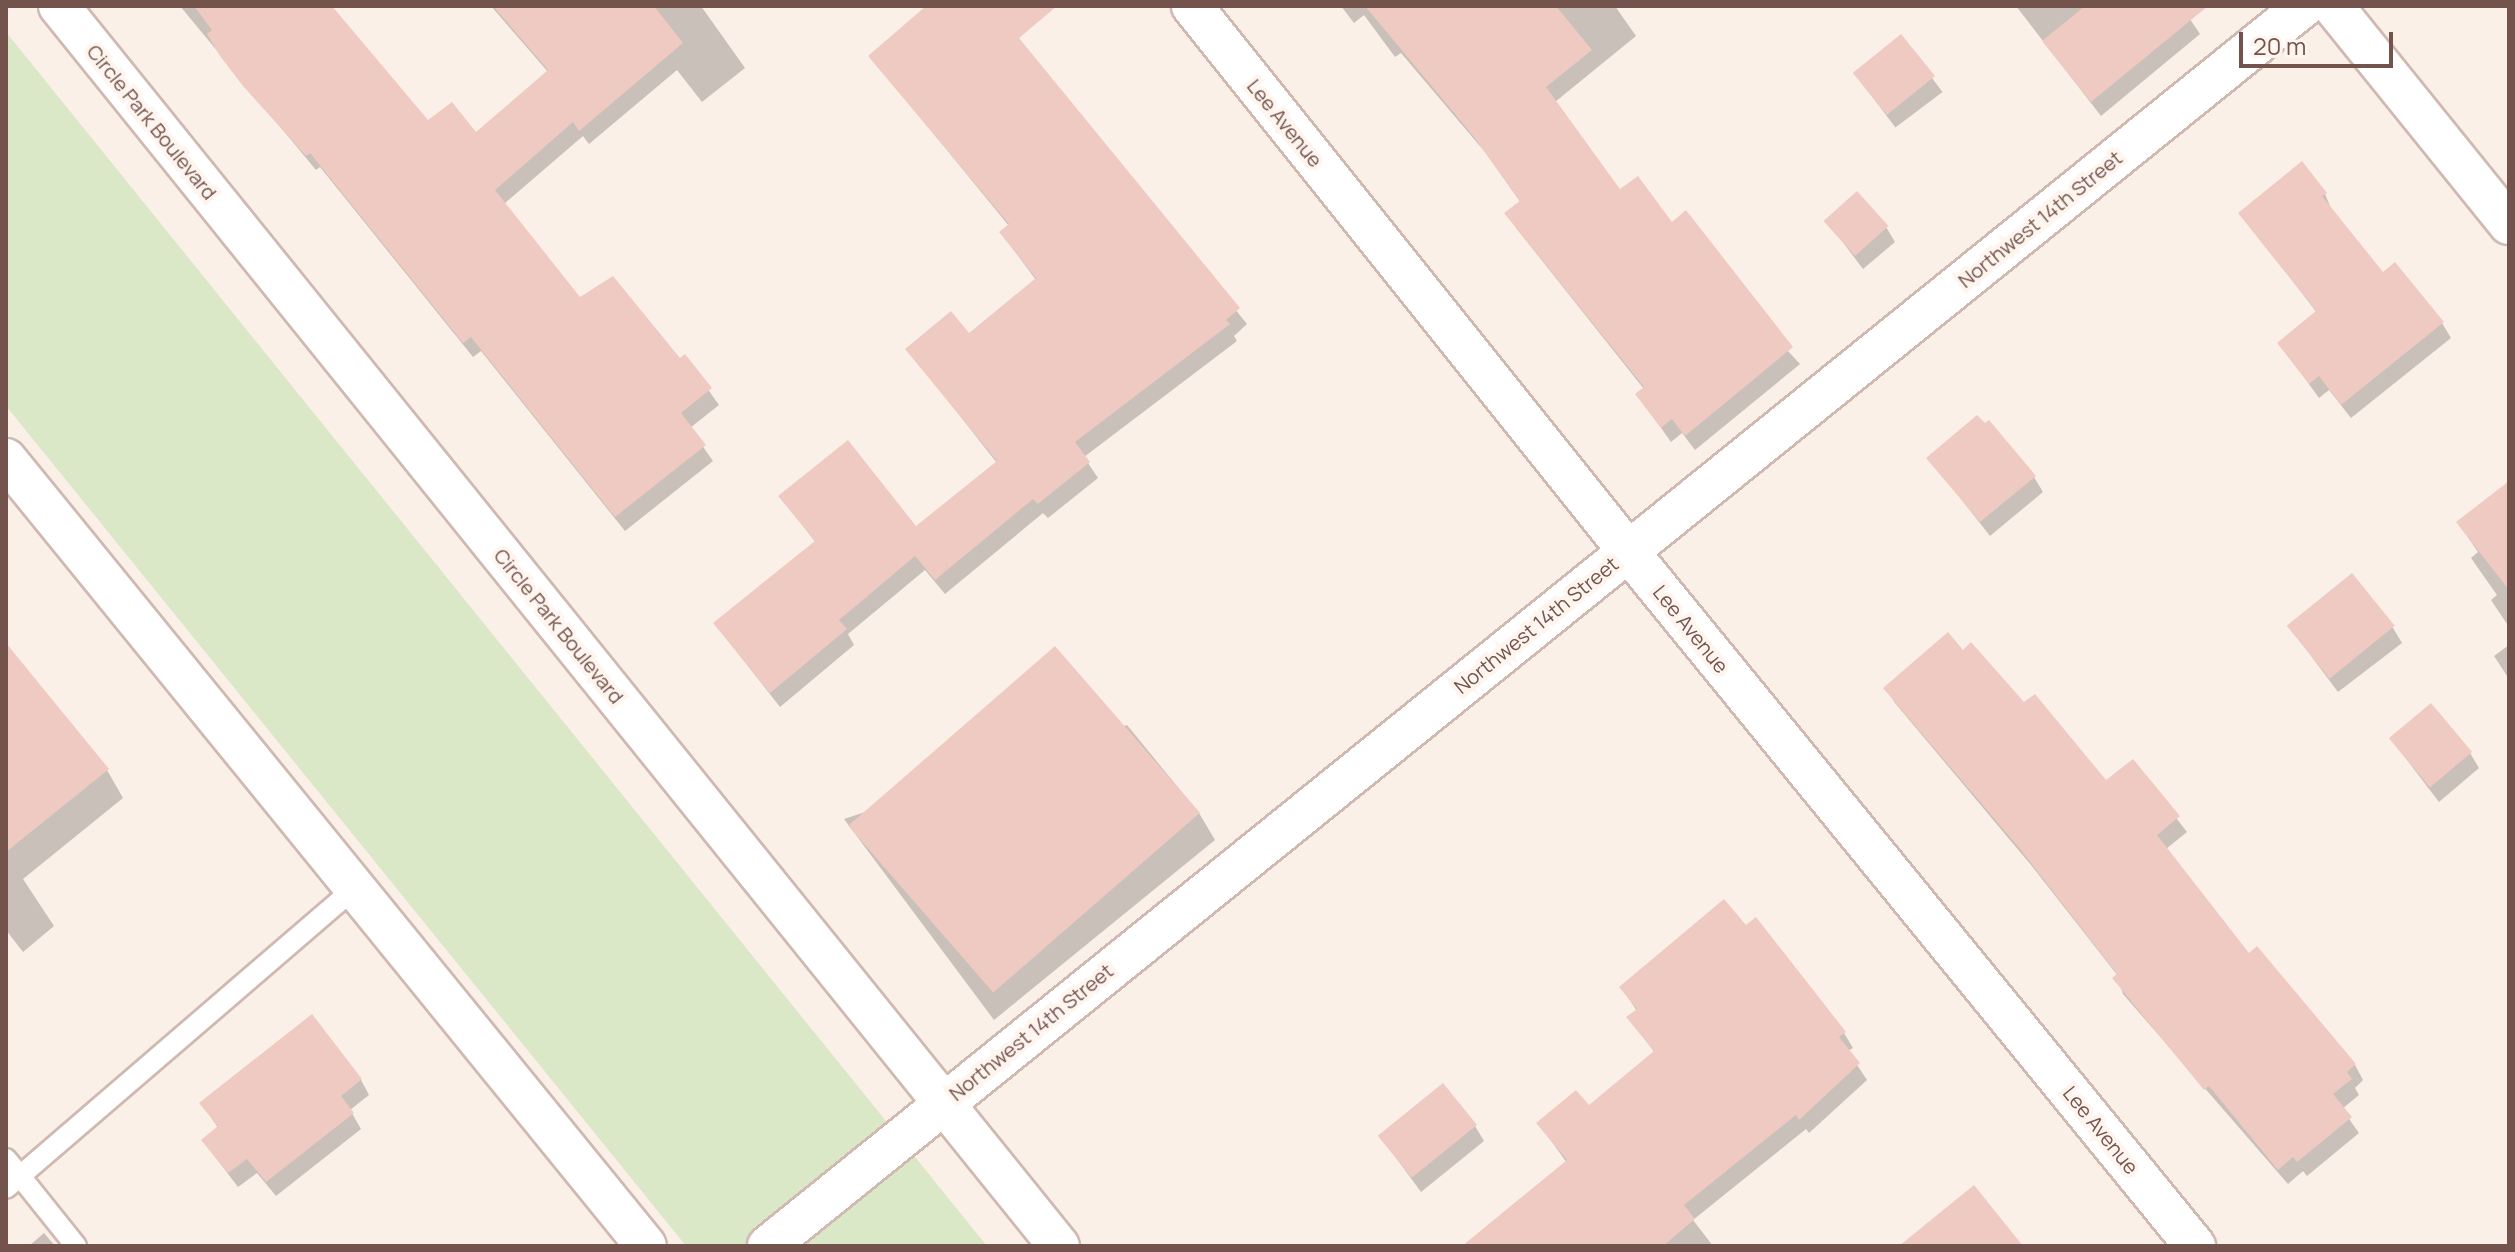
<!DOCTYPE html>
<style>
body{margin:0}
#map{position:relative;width:2515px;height:1252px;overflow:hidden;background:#fbf0e8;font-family:Manrope,sans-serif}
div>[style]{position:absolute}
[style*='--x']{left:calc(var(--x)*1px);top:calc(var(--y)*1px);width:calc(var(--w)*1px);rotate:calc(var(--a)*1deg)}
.green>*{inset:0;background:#dbe8c7}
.shadow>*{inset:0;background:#0003;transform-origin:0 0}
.building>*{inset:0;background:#efcac2;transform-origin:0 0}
.roads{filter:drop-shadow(2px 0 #cfb9b1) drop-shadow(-2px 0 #cfb9b1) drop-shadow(0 2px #cfb9b1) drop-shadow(0 -2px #cfb9b1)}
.lane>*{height:20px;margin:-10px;padding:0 10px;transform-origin:10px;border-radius:10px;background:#fff}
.street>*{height:40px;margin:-20px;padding:0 20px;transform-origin:20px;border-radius:20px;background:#fff}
span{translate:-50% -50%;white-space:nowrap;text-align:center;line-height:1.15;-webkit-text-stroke:8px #fef5ef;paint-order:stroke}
.street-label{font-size:20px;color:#74534d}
.frame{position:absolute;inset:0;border:8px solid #74534d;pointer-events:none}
.scale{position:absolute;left:2239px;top:32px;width:154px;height:36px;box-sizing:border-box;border:4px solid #74534d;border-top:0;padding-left:10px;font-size:24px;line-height:28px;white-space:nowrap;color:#74534d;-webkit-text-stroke:6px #fef5ef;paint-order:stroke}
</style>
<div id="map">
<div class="green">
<div style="clip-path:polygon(6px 32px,987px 1246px,686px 1246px,6px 406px)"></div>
</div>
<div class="shadow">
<div style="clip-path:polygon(180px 6px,330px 6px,428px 123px,475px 134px,549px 73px,491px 6px,701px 6px,745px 68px,702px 102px,677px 70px,589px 144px,583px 136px,504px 204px,579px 300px,680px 361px,685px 357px,719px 405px,690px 428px,713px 461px,625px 531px,481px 351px,473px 357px,320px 167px,316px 170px)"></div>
<div style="clip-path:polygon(929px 6px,990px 6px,1247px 324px,1234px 336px,1237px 341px,1084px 457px,1098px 478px,1048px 518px,1043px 513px,945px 594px,925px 570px,848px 634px,854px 645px,780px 707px,715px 624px,816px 543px,780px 496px,916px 529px,997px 463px,908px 350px,968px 336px,1036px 280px,1001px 233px,1009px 226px,870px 56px)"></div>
<div style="clip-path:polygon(1341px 6px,1615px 6px,1636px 36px,1555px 102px,1620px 192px,1671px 225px,1800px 364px,1695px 450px,1682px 433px,1671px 442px,1637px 394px,1644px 389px,1516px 228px,1507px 213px,1521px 203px,1485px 152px,1401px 53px,1395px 57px,1364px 15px,1354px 23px)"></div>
<div style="clip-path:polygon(2016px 6px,2181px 6px,2200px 34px,2101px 116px)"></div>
<div style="left:1901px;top:37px;width:69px;height:59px;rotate:53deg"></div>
<div style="clip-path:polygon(2325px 194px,2332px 211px,2383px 275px,2442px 323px,2451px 338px,2351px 418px,2329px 390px,2319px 398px,2280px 344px,2317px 313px,2241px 213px)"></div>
<div style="clip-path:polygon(1826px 220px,1886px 227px,1895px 242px,1863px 269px)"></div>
<div style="clip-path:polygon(1929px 458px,2034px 477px,2043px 492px,1990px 536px)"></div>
<div style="clip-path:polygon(2509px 484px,2509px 627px,2491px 600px,2497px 595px,2471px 558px,2478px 552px,2458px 523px)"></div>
<div style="clip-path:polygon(2288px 625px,2393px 628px,2402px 643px,2338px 692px)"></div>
<div style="clip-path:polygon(2509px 645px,2509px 679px,2494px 656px)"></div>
<div style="clip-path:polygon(6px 649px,107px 770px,123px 798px,23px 879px,54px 926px,23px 952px,6px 930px)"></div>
<div style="clip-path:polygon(1963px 652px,2106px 783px,2133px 762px,2187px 832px,2166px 849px,2249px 956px,2257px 949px,2355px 1065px,2363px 1080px,2355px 1088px,2359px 1095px,2342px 1109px,2359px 1133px,2307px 1176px,2303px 1171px,2288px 1184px,2123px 994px,2118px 976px,2031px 865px,1895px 703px,1886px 688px)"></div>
<div style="clip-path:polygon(1127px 725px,1199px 813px,1215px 840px,994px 1020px,844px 819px)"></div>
<div style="clip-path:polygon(2391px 739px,2470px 753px,2479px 768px,2439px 802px)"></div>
<div style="clip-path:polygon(1621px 987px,1844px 1033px,1853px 1048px,1848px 1051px,1867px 1080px,1809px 1133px,1806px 1129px,1693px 1220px,1713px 1246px,1502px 1246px,1567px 1163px,1539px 1124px,1589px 1108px,1655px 1053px,1629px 1018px,1637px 1011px)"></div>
<div style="clip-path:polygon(361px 1080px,369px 1095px,350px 1110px,361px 1129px,276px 1196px,257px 1173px,238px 1187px,203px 1141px,219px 1129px,201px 1103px)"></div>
<div style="clip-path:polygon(1475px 1126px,1484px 1141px,1421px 1192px,1380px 1136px)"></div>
<div style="clip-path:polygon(44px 1233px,55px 1246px,29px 1246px)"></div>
</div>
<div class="building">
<div style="clip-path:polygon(194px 6px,332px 6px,428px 120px,452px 102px,476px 132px,548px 70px,493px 6px,654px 6px,683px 43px,579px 131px,573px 122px,495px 190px,580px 297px,613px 276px,680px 358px,685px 354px,712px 388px,681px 413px,706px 445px,615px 517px,471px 337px,463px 343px,310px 153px,306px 156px,243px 86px,220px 56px,207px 34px,212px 30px)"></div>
<div style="clip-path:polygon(926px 6px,1057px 6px,1019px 38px,1240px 308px,1226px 320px,1230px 324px,1075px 442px,1090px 462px,1038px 504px,1033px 499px,935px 580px,915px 556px,839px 620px,847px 629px,770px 693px,713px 623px,815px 541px,778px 496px,848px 440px,916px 526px,997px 461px,905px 349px,951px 311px,969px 333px,1036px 278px,999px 232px,1009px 224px,868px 56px)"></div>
<div style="clip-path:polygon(1365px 6px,1556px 6px,1592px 50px,1546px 87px,1620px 189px,1638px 176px,1672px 222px,1686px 210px,1793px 347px,1685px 436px,1672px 419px,1661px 428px,1635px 394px,1644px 387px,1504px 213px,1520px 201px,1474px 137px)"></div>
<div style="clip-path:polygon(2085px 6px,2208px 6px,2091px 102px,2042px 41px)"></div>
<div style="left:1901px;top:34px;width:54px;height:62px;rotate:51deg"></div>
<div style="clip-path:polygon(2302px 161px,2327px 193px,2322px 196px,2383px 272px,2395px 262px,2444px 322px,2341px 405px,2319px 376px,2309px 384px,2277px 343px,2316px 311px,2238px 213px)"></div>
<div style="left:1857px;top:191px;width:47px;height:45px;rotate:48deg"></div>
<div style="clip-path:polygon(1977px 415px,1985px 423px,1989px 420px,2036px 476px,1980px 522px,1926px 458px)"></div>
<div style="clip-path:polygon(2509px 481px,2509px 590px,2456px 522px)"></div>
<div style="left:2352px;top:573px;width:68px;height:84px;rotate:51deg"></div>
<div style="clip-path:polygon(1948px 632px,1963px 650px,1971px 642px,2024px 702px,2035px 694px,2106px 780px,2133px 759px,2180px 816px,2157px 835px,2249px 953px,2257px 946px,2356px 1064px,2347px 1072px,2352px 1079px,2333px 1094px,2352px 1117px,2297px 1162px,2293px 1157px,2278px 1170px,2209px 1086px,2204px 1090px,2112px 978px,2117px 974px,2020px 849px,1883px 688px)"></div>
<div style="clip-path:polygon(6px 643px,109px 769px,6px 852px)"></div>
<div style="left:1055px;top:646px;width:221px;height:274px;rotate:49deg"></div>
<div style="left:2431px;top:703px;width:64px;height:55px;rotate:50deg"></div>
<div style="clip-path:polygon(1724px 899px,1746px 925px,1756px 917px,1846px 1032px,1839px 1037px,1860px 1063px,1799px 1120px,1796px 1115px,1684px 1205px,1695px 1219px,1663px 1246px,1462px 1246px,1567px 1160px,1536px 1123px,1576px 1090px,1589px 1105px,1654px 1051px,1626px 1017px,1637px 1009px,1619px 987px)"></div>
<div style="clip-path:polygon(312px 1014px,362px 1079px,341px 1096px,354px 1113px,266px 1182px,247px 1159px,228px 1173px,201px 1140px,218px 1126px,199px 1103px)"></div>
<div style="left:1443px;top:1083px;width:54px;height:84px;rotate:51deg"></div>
<div style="clip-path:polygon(1974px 1185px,2023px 1246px,1899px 1246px)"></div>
</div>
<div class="roads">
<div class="lane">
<div style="--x:6;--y:1159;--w:22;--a:51"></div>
<div style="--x:20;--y:1176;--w:18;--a:139"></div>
<div style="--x:76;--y:1246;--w:90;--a:-128.7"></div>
<div style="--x:20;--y:1176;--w:442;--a:-40.7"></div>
</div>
<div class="street">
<div style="--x:59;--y:6;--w:1593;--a:51.12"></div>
<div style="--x:1192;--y:6;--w:698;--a:51.34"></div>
<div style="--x:1628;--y:551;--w:897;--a:50.79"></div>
<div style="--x:2333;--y:6;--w:280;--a:51.1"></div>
<div style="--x:6;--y:459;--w:1014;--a:50.88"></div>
<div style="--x:768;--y:1246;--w:1974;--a:-38.91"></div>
</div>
</div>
<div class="street-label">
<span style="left:152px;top:122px;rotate:51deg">Circle Park Boulevard</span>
<span style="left:1285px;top:123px;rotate:51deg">Lee Avenue</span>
<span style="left:2040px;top:219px;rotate:-39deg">Northwest 14th Street</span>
<span style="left:1536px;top:625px;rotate:-39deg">Northwest 14th Street</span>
<span style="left:559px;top:626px;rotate:51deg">Circle Park Boulevard</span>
<span style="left:1691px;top:629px;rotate:51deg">Lee Avenue</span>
<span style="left:1031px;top:1032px;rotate:-39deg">Northwest 14th Street</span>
<span style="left:2101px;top:1130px;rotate:51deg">Lee Avenue</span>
</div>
<div class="frame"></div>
<div class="scale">20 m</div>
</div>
